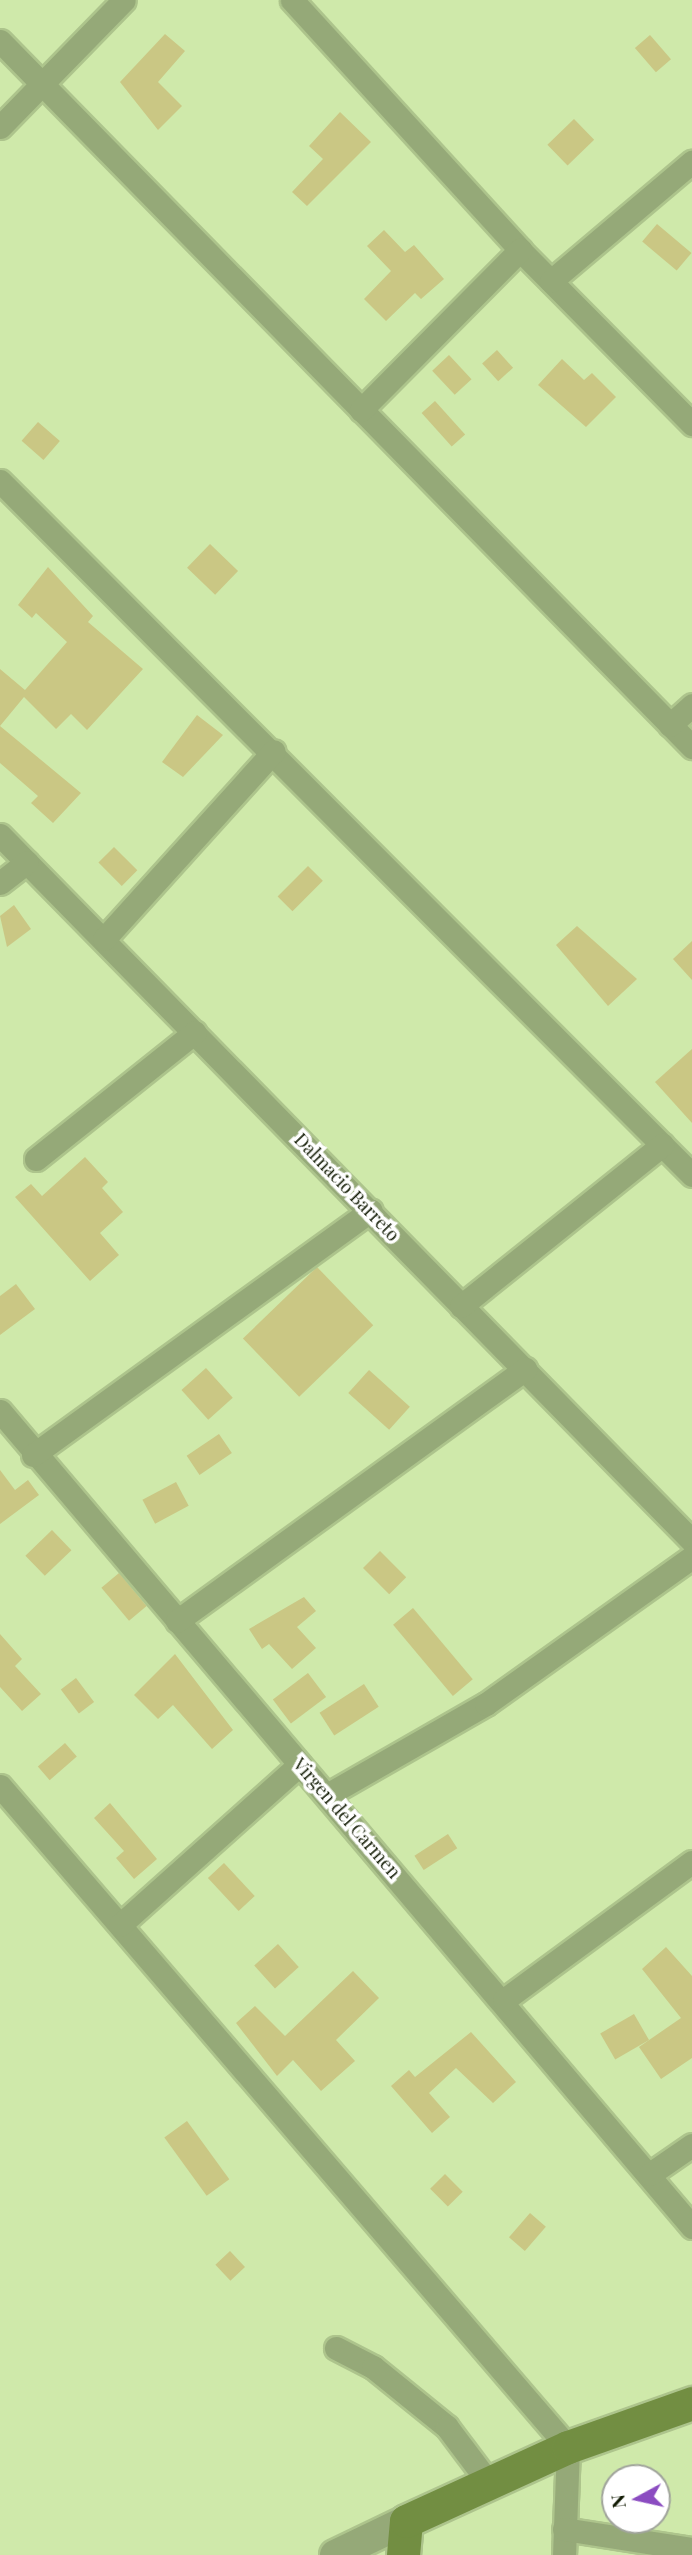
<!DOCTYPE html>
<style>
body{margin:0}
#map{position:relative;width:692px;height:2555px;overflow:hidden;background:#cfe9aa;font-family:"Playfair Display",serif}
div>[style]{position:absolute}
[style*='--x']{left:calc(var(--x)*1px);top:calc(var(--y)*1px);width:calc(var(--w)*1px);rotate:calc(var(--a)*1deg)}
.building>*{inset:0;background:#cac784;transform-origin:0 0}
.roads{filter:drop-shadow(2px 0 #adc48c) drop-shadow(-2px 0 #adc48c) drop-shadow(0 2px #adc48c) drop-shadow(0 -2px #adc48c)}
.minor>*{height:23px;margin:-11.5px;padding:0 11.5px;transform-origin:11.5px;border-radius:11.5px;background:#95a978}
.tertiary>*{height:30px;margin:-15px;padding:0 15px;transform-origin:15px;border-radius:15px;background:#95a978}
.secondary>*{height:33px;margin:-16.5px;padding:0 16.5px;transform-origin:16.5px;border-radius:16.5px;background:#728e42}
span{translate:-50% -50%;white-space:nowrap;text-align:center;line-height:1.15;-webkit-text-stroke:7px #fff;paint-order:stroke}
.street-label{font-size:18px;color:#121b04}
.north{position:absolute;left:601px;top:2464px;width:70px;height:70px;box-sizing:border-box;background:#fff;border:2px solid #a0a49b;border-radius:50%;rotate:262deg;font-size:19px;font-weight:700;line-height:28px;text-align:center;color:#121b04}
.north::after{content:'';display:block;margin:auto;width:24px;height:32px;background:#8b4cc1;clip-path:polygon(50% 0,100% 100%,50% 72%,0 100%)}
</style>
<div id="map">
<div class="building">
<div style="clip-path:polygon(165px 34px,185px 51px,158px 82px,182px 106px,158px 130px,120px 82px)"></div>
<div style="left:650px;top:35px;width:32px;height:20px;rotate:49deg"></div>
<div style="clip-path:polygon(340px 112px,371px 142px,307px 206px,292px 192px,323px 159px,309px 146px)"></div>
<div style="left:574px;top:119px;width:29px;height:37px;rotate:46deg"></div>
<div style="left:657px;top:224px;width:45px;height:23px;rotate:40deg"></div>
<div style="clip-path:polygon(384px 230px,405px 252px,414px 245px,444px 279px,421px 299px,415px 293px,386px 321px,364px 299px,391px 271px,367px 246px)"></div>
<div style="left:497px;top:350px;width:24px;height:20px;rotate:48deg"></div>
<div style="left:449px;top:355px;width:33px;height:23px;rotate:47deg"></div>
<div style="clip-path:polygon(562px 359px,584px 380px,592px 373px,616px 397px,586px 427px,538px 385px)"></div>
<div style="left:435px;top:401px;width:45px;height:18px;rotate:48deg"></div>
<div style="left:38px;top:422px;width:29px;height:25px;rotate:41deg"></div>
<div style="left:210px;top:544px;width:39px;height:33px;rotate:44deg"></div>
<div style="clip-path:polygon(48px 567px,93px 616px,88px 622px,143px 669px,87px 730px,71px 714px,56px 729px,24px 697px,0 726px,81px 793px,53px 823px,31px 803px,38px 796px,0 763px,0 669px,25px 690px,67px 642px,36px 613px,32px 618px,18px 605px)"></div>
<div style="clip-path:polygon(197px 715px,223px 735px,183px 777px,162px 762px)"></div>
<div style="left:114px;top:847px;width:33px;height:22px;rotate:45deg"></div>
<div style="left:308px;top:866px;width:21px;height:43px;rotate:45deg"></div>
<div style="clip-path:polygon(14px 905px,31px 929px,7px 947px,0 916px)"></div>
<div style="clip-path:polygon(577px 926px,637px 979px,608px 1006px,556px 945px)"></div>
<div style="clip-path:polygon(692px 941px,692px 980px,673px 959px)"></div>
<div style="clip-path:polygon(692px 1049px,692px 1123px,655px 1082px)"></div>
<div style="clip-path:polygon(85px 1157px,108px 1182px,102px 1188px,123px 1212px,100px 1233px,119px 1255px,90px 1281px,15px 1197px,31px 1184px,42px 1196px)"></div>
<div style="left:317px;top:1267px;width:81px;height:103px;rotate:46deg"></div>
<div style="clip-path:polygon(16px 1284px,35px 1309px,0 1335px,0 1296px)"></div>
<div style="left:206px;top:1368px;width:40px;height:33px;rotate:48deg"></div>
<div style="left:369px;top:1370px;width:55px;height:31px;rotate:42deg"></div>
<div style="left:219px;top:1434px;width:23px;height:39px;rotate:56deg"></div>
<div style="clip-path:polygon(0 1470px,15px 1490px,28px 1480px,39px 1495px,0 1524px)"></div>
<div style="left:176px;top:1482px;width:27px;height:38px;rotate:62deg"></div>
<div style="left:52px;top:1530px;width:28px;height:37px;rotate:46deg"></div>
<div style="left:380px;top:1551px;width:37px;height:24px;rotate:45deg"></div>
<div style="left:119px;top:1573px;width:43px;height:23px;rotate:50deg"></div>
<div style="clip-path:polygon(304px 1597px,316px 1611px,297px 1627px,316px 1648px,292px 1669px,269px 1644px,262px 1649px,249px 1629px)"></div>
<div style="left:413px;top:1608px;width:93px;height:26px;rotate:50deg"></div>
<div style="clip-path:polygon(0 1634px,22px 1659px,15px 1666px,41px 1694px,22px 1711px,0 1687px)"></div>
<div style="clip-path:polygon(175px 1654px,233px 1730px,212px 1749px,173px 1705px,158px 1719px,134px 1695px)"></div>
<div style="left:308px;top:1673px;width:30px;height:44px;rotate:53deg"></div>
<div style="left:76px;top:1678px;width:30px;height:19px;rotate:53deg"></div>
<div style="left:364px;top:1684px;width:27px;height:53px;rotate:57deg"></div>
<div style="left:65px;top:1743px;width:18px;height:36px;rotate:49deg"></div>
<div style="clip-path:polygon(110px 1803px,157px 1859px,134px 1879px,116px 1858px,124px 1851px,94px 1818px)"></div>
<div style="left:448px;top:1834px;width:17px;height:40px;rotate:57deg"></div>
<div style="left:224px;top:1863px;width:45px;height:22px;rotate:47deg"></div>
<div style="left:278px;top:1944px;width:31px;height:32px;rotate:48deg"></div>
<div style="clip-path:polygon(666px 1947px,692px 1976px,692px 2058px,661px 2079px,639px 2047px,681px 2018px,642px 1969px)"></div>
<div style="clip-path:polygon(353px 1971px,379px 1998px,336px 2040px,355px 2061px,321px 2091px,293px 2060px,277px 2076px,236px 2023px,255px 2006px,285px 2036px)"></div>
<div style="left:634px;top:2014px;width:30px;height:39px;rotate:60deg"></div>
<div style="clip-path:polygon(471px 2032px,516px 2082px,493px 2103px,456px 2068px,429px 2093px,450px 2117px,432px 2133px,391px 2086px,409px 2070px,415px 2077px)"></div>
<div style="left:187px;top:2121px;width:72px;height:28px;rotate:54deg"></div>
<div style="left:445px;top:2174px;width:25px;height:21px;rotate:45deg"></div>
<div style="left:530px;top:2213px;width:21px;height:32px;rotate:41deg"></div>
<div style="left:230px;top:2251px;width:22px;height:20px;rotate:47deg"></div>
</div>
<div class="roads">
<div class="minor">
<div style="--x:292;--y:0;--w:338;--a:47.6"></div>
<div style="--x:520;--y:250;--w:245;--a:45.3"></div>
<div style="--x:0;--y:41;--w:989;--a:45.57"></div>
<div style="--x:0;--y:127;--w:177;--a:-45.7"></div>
<div style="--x:551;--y:281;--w:185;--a:-40.2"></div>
<div style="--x:361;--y:410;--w:226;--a:-45.2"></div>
<div style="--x:0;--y:481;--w:980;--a:45.08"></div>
<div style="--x:670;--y:725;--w:30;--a:-42"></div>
<div style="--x:0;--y:835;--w:989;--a:45.57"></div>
<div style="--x:0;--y:883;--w:34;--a:-38"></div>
<div style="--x:104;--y:939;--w:253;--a:-47.9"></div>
<div style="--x:36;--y:1159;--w:203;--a:-38.6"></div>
<div style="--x:461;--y:1306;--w:258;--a:-38.7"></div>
<div style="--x:0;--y:1411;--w:1070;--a:49.7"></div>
<div style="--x:33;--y:1455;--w:417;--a:-35.9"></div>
<div style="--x:177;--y:1621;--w:430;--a:-35.9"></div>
<div style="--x:0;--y:1786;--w:872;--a:49.33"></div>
<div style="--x:568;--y:2447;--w:108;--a:92.1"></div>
<div style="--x:327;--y:1795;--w:183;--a:-29.8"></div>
<div style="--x:486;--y:1704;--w:253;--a:-35.5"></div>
<div style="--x:120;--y:1925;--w:241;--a:-41.8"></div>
<div style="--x:504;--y:2000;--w:233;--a:-36.3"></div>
<div style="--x:650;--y:2174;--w:51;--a:-34.6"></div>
<div style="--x:336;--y:2348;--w:42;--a:27.2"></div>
<div style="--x:373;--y:2367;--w:95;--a:39"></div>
<div style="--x:447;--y:2427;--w:70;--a:53.1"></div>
<div style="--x:564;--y:2529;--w:130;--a:8.9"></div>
</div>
<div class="tertiary">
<div style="--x:335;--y:2555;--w:79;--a:-25.6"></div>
</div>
<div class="secondary">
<div style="--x:403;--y:2555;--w:34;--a:-85"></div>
<div style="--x:406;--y:2521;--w:178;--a:-24.6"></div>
<div style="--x:568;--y:2447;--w:132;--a:-19.5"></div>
</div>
</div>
<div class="street-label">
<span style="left:347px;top:1187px;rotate:46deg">Dalmacio Barreto</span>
<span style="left:347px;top:1818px;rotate:49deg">Virgen del Carmen</span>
</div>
<div class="north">N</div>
</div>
